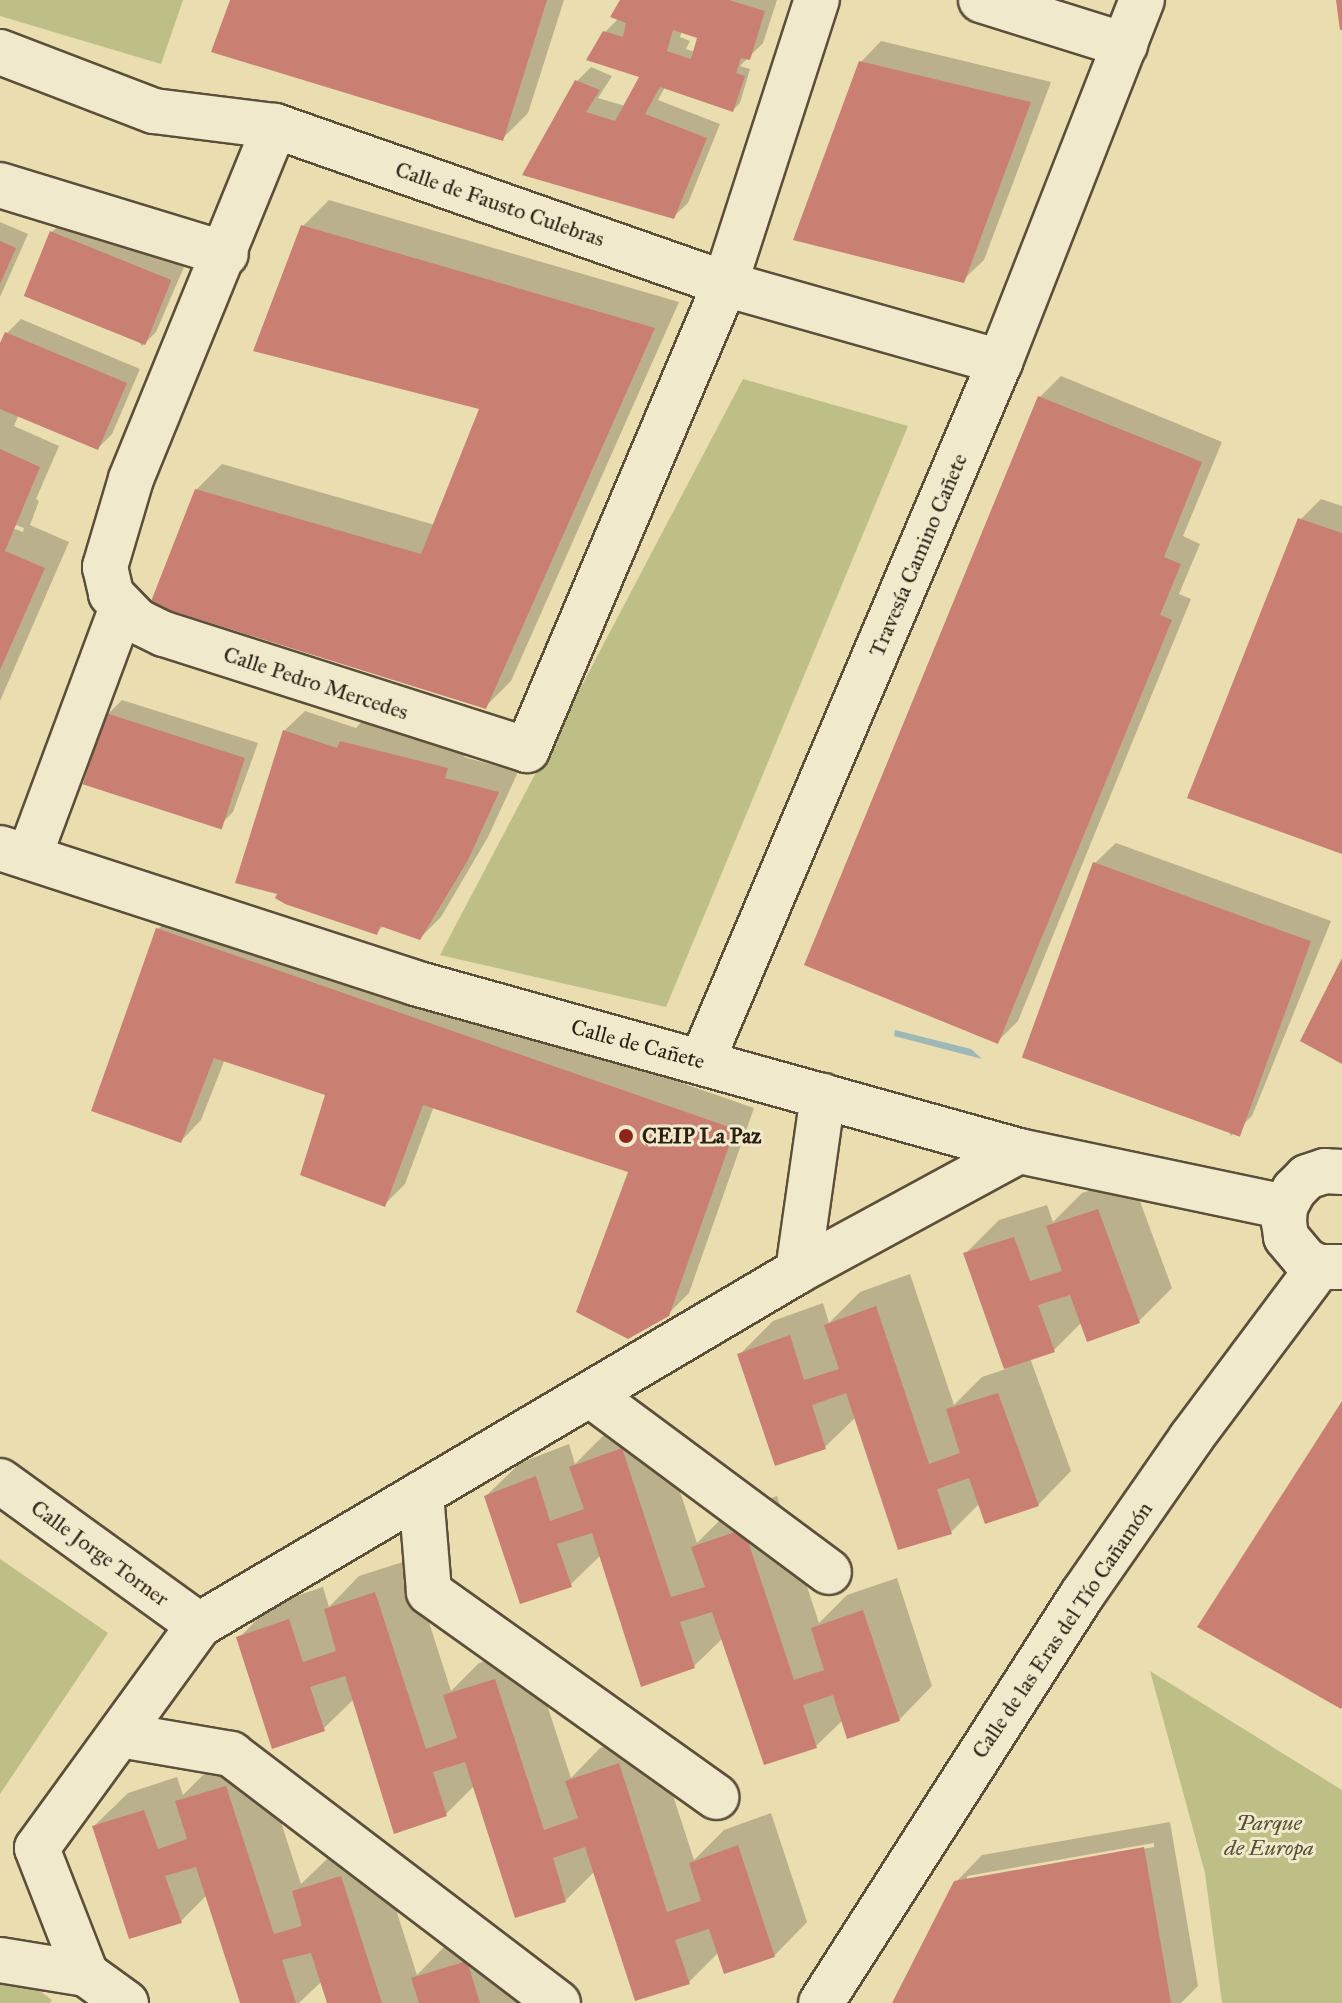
<!DOCTYPE html>
<meta charset="utf-8">
<style>
body{margin:0}
#map{position:relative;width:1342px;height:2003px;overflow:hidden;background:#eaddb0;font-family:"IM FELL Great Primer",serif}
div>[style]{position:absolute}
[style*='--x']{left:calc(var(--x)*1px);top:calc(var(--y)*1px);width:calc(var(--w)*1px);rotate:calc(var(--a)*1deg)}
.green>*{inset:0;background:#bebf86}
.water>*{inset:0;background:#9eb8b8}
.shadow>*{inset:0;background:#0003}
.building>*{inset:0;background:#c98073;transform-origin:0 0}
.roads{filter:drop-shadow(2px 0 #5c4f3a) drop-shadow(-2px 0 #5c4f3a) drop-shadow(0 2px #5c4f3a) drop-shadow(0 -2px #5c4f3a)}
.minor>*{height:44px;margin:-22px;padding:0 22px;transform-origin:22px;border-radius:22px;background:#f1e9cc}
.dots>*{width:22px;height:22px;translate:-50% -50%;box-sizing:border-box;border:4px solid #f1e9cc;border-radius:50%}
span{translate:-50% -50%;white-space:nowrap;text-align:center;line-height:1.15;-webkit-text-stroke:6px #f1e9cc;paint-order:stroke}
.street-label{font-size:22px;color:#2c2012}
.poi-label{font-size:22px;color:#2c2012;font-weight:700}
.left{translate:0 -50%;text-align:left}
.park-label{font-size:22px;color:#585035;font-style:italic}
</style>
<div id="map">
<div class="green">
<div style="clip-path:polygon(0 0,183px 0,161px 64px,0 16px)"></div>
<div style="clip-path:polygon(743px 379px,908px 426px,666px 1007px,440px 955px)"></div>
<div style="clip-path:polygon(0 1559px,108px 1633px,0 1794px)"></div>
<div style="clip-path:polygon(1150px 1671px,1342px 1790px,1342px 2003px,1222px 2003px,1205px 1873px)"></div>
<div style="clip-path:polygon(0 1961px,52px 2000px,50px 2003px,0 2003px)"></div>
</div>
<div class="water">
<div style="clip-path:polygon(895px 1030px,971px 1049px,982px 1059px,894px 1036px)"></div>
</div>
<div class="shadow">
<div style="clip-path:polygon(232px 0,564px 0,528px 113px,502px 139px)"></div>
<div style="clip-path:polygon(evenodd,622px 0,777px 0,763px 43px,740px 66px,750px 69px,740px 103px,733px 110px,665px 87px,658px 100px,720px 124px,688px 203px,673px 217px,525px 173px,576px 82px,591px 67px,612px 76px,598px 98px,625px 106px,641px 76px,605px 32px,619px 18px,622px 0,682px 31px,701px 37px,695px 52px,686px 49px,690px 41px,680px 37px,682px 31px)"></div>
<div style="clip-path:polygon(881px 41px,1051px 82px,984px 260px,963px 280px,861px 62px)"></div>
<div style="clip-path:polygon(329px 200px,679px 302px,511px 681px,485px 707px,196px 490px,222px 464px,435px 525px,481px 408px,303px 226px)"></div>
<div style="clip-path:polygon(66px 218px,184px 267px,156px 332px,142px 346px,52px 232px)"></div>
<div style="clip-path:polygon(0 222px,28px 234px,0 297px)"></div>
<div style="clip-path:polygon(21px 319px,140px 369px,112px 434px,98px 448px,19px 414px,14px 426px,59px 446px,36px 499px,39px 501px,30px 525px,69px 542px,0 701px,0 523px,23px 532px,24px 528px,0 519px,0 348px,7px 333px)"></div>
<div style="clip-path:polygon(1061px 376px,1222px 442px,1183px 536px,1200px 544px,1179px 594px,1191px 599px,1018px 1021px,998px 1041px,1040px 397px)"></div>
<div style="clip-path:polygon(1321px 499px,1342px 506px,1342px 852px,1300px 520px)"></div>
<div style="clip-path:polygon(122px 700px,258px 743px,233px 812px,219px 826px,108px 714px)"></div>
<div style="clip-path:polygon(305px 711px,356px 728px,362px 721px,468px 747px,464px 757px,518px 772px,488px 837px,441px 917px,420px 938px,384px 925px,377px 933px,284px 731px)"></div>
<div style="clip-path:polygon(1116px 843px,1331px 921px,1252px 1116px,1231px 1136px,1095px 863px)"></div>
<div style="clip-path:polygon(179px 909px,754px 1108px,689px 1293px,668px 1314px,631px 1171px,434px 1106px,405px 1184px,384px 1205px,327px 1094px,225px 1059px,201px 1120px,181px 1141px,158px 929px)"></div>
<div style="clip-path:polygon(1131px 1177px,1172px 1288px,1139px 1321px,1082px 1322px,1054px 1350px,1030px 1358px,1071px 1471px,1038px 1505px,980px 1503px,951px 1532px,856px 1417px,825px 1447px,740px 1354px,773px 1321px,823px 1303px,829px 1323px,860px 1292px,910px 1274px,954px 1405px,982px 1377px,1006px 1369px,965px 1254px,999px 1220px,1047px 1205px,1053px 1222px,1082px 1193px)"></div>
<div style="clip-path:polygon(655px 1416px,697px 1543px,726px 1514px,777px 1496px,819px 1623px,847px 1595px,897px 1578px,932px 1686px,899px 1720px,843px 1720px,816px 1746px,723px 1638px,694px 1666px,642px 1684px,601px 1555px,570px 1585px,486px 1496px,520px 1463px,569px 1444px,575px 1464px,605px 1434px)"></div>
<div style="clip-path:polygon(409px 1560px,451px 1691px,479px 1663px,528px 1647px,571px 1778px,600px 1748px,652px 1731px,694px 1860px,724px 1830px,771px 1813px,807px 1922px,774px 1956px,719px 1952px,689px 1982px,595px 1871px,565px 1901px,474px 1786px,446px 1814px,354px 1699px,323px 1729px,239px 1638px,272px 1604px,323px 1587px,329px 1607px,359px 1576px)"></div>
<div style="clip-path:polygon(259px 1754px,301px 1884px,327px 1859px,375px 1844px,417px 1975px,446px 1945px,500px 1929px,523px 2003px,329px 2003px,322px 1981px,299px 2003px,242px 2003px,207px 1895px,181px 1921px,94px 1826px,128px 1793px,177px 1777px,183px 1795px,210px 1768px)"></div>
<div style="clip-path:polygon(evenodd,1170px 1822px,1198px 1986px,1181px 2003px,896px 2003px,956px 1882px,982px 1855px,1170px 1822px,1154px 1843px,1154px 1847px,967px 1880px,967px 1876px,1154px 1843px)"></div>
</div>
<div class="building">
<div style="clip-path:polygon(230px 0,547px 0,503px 141px,211px 52px)"></div>
<div style="clip-path:polygon(evenodd,620px 0,729px 0,765px 11px,750px 60px,741px 58px,736px 73px,745px 76px,733px 112px,660px 87px,645px 114px,707px 138px,674px 219px,522px 175px,575px 80px,600px 90px,586px 112px,615px 121px,639px 77px,586px 60px,603px 31px,623px 37px,626px 23px,610px 17px,620px 0,673px 30px,697px 38px,691px 59px,667px 51px,673px 30px)"></div>
<div style="clip-path:polygon(1336px 0,1342px 0,1342px 30px,1340px 30px)"></div>
<div style="clip-path:polygon(859px 61px,1031px 102px,964px 283px,793px 240px)"></div>
<div style="clip-path:polygon(301px 225px,655px 328px,486px 709px,150px 604px,195px 489px,421px 554px,479px 409px,253px 351px)"></div>
<div style="left:50px;top:231px;width:131px;height:70px;rotate:22deg"></div>
<div style="clip-path:polygon(0 241px,16px 248px,0 284px)"></div>
<div style="clip-path:polygon(5px 332px,127px 383px,98px 450px,0 409px,0 343px)"></div>
<div style="clip-path:polygon(1038px 396px,1202px 462px,1164px 557px,1181px 564px,1160px 615px,1172px 620px,998px 1044px,804px 965px)"></div>
<div style="clip-path:polygon(0 449px,40px 467px,5px 551px,45px 568px,0 670px)"></div>
<div style="clip-path:polygon(1298px 518px,1342px 533px,1342px 854px,1187px 798px)"></div>
<div style="left:106px;top:713px;width:146px;height:75px;rotate:18deg"></div>
<div style="clip-path:polygon(283px 730px,337px 748px,340px 741px,448px 768px,445px 778px,499px 792px,468px 860px,420px 940px,380px 926px,377px 935px,285px 904px,275px 898px,277px 894px,235px 883px)"></div>
<div style="left:1093px;top:862px;width:232px;height:208px;rotate:20deg"></div>
<div style="clip-path:polygon(156px 928px,735px 1129px,669px 1316px,628px 1339px,576px 1312px,628px 1172px,423px 1105px,385px 1207px,300px 1175px,325px 1095px,214px 1058px,181px 1143px,91px 1111px)"></div>
<div style="clip-path:polygon(1342px 958px,1342px 1064px,1300px 1041px)"></div>
<div style="clip-path:polygon(1098px 1209px,1140px 1323px,1087px 1342px,1070px 1295px,1038px 1305px,1055px 1352px,1004px 1369px,963px 1253px,1014px 1237px,1030px 1281px,1062px 1271px,1046px 1226px)"></div>
<div style="clip-path:polygon(876px 1306px,929px 1464px,960px 1453px,946px 1409px,998px 1393px,1039px 1506px,985px 1524px,969px 1478px,937px 1489px,952px 1534px,898px 1550px,846px 1393px,812px 1405px,826px 1449px,775px 1466px,737px 1354px,790px 1335px,804px 1380px,839px 1369px,824px 1325px)"></div>
<div style="clip-path:polygon(1342px 1401px,1342px 1707px,1341px 1709px,1197px 1627px)"></div>
<div style="clip-path:polygon(622px 1448px,671px 1597px,705px 1587px,691px 1547px,744px 1529px,794px 1680px,824px 1670px,811px 1628px,863px 1610px,900px 1721px,847px 1739px,833px 1695px,803px 1705px,817px 1748px,764px 1765px,712px 1612px,680px 1622px,695px 1668px,641px 1687px,592px 1533px,557px 1544px,572px 1587px,520px 1604px,484px 1496px,536px 1476px,550px 1521px,584px 1509px,569px 1467px)"></div>
<div style="clip-path:polygon(375px 1592px,426px 1749px,457px 1738px,443px 1695px,495px 1679px,544px 1830px,578px 1818px,565px 1781px,619px 1763px,667px 1912px,701px 1901px,689px 1863px,738px 1845px,775px 1957px,724px 1974px,709px 1929px,675px 1940px,690px 1984px,635px 2001px,585px 1847px,553px 1858px,566px 1902px,515px 1918px,465px 1762px,433px 1772px,447px 1816px,394px 1834px,345px 1676px,310px 1687px,325px 1731px,272px 1749px,236px 1637px,289px 1619px,303px 1662px,336px 1651px,324px 1609px)"></div>
<div style="clip-path:polygon(226px 1786px,274px 1934px,302px 1926px,292px 1891px,341px 1876px,382px 2003px,327px 2003px,311px 1953px,282px 1960px,296px 2003px,240px 2003px,196px 1867px,165px 1876px,182px 1923px,129px 1939px,92px 1826px,144px 1810px,158px 1849px,187px 1839px,175px 1801px)"></div>
<div style="clip-path:polygon(1144px 1847px,1171px 2003px,892px 2003px,954px 1881px)"></div>
<div style="clip-path:polygon(467px 1961px,480px 2003px,419px 2003px,411px 1978px)"></div>
</div>
<div class="roads">
<div class="minor">
<div style="--x:981;--y:0;--w:151;--a:17.4"></div>
<div style="--x:0;--y:52;--w:165;--a:21"></div>
<div style="--x:154;--y:111;--w:122;--a:7.1"></div>
<div style="--x:275;--y:126;--w:477;--a:19.3"></div>
<div style="--x:725;--y:284;--w:286;--a:15.8"></div>
<div style="--x:275;--y:126;--w:381;--a:112.2"></div>
<div style="--x:131;--y:479;--w:92;--a:106.5"></div>
<div style="--x:105;--y:567;--w:28;--a:77"></div>
<div style="--x:111;--y:594;--w:37;--a:46"></div>
<div style="--x:137;--y:621;--w:30;--a:26"></div>
<div style="--x:164;--y:634;--w:381;--a:17.7"></div>
<div style="--x:527;--y:750;--w:506;--a:-66.98"></div>
<div style="--x:725;--y:284;--w:299;--a:-72.1"></div>
<div style="--x:0;--y:185;--w:236;--a:17"></div>
<div style="--x:0;--y:848;--w:436;--a:18"></div>
<div style="--x:415;--y:983;--w:627;--a:15.54"></div>
<div style="--x:1019;--y:1151;--w:272;--a:11.9"></div>
<div style="--x:29;--y:857;--w:267;--a:-69.6"></div>
<div style="--x:702;--y:1061;--w:760;--a:-66.91"></div>
<div style="--x:1000;--y:362;--w:389;--a:-68.6"></div>
<div style="--x:1342;--y:1172;--w:17;--a:-177"></div>
<div style="--x:1325;--y:1171;--w:19;--a:162"></div>
<div style="--x:1307;--y:1177;--w:18;--a:135"></div>
<div style="--x:1294;--y:1190;--w:19;--a:118"></div>
<div style="--x:1285;--y:1207;--w:15;--a:94"></div>
<div style="--x:1284;--y:1222;--w:15;--a:82"></div>
<div style="--x:1286;--y:1237;--w:30;--a:50"></div>
<div style="--x:1305;--y:1260;--w:16;--a:27"></div>
<div style="--x:1319;--y:1267;--w:23;--a:0"></div>
<div style="--x:798;--y:1271;--w:177;--a:-81.9"></div>
<div style="--x:592;--y:1396;--w:295;--a:36.6"></div>
<div style="--x:0;--y:1481;--w:246;--a:35.9"></div>
<div style="--x:421;--y:1494;--w:98;--a:85.3"></div>
<div style="--x:429;--y:1592;--w:353;--a:35.5"></div>
<div style="--x:120;--y:1735;--w:113;--a:9.7"></div>
<div style="--x:231;--y:1754;--w:411;--a:37.3"></div>
<div style="--x:0;--y:1960;--w:87;--a:9.2"></div>
<div style="--x:126;--y:2003;--w:49;--a:-144.1"></div>
<div style="--x:86;--y:1974;--w:135;--a:-111.3"></div>
<div style="--x:37;--y:1848;--w:276;--a:-54"></div>
<div style="--x:199;--y:1625;--w:696;--a:-30.58"></div>
<div style="--x:798;--y:1271;--w:251;--a:-28.5"></div>
<div style="--x:821;--y:2003;--w:484;--a:-57.4"></div>
<div style="--x:1082;--y:1595;--w:191;--a:-55.2"></div>
<div style="--x:1191;--y:1438;--w:214;--a:-53.2"></div>
</div>
</div>
<div class="dots">
<div style="left:626px;top:1136px;background:#8f2418"></div>
</div>
<div class="street-label">
<span style="left:500px;top:204px;rotate:19deg">Calle de Fausto Culebras</span>
<span style="left:918px;top:555px;rotate:-67deg">Travesía Camino Cañete</span>
<span style="left:316px;top:683px;rotate:18deg">Calle Pedro Mercedes</span>
<span style="left:638px;top:1044px;rotate:15deg">Calle de Cañete</span>
<span style="left:100px;top:1553px;rotate:36deg">Calle Jorge Torner</span>
<span style="left:1062px;top:1630px;rotate:-56deg">Calle de las Eras del Tío Cañamón</span>
</div>
<div class="poi-label">
<span class="left" style="left:642px;top:1136px">CEIP La Paz</span>
</div>
<div class="park-label">
<span style="left:1269px;top:1835px">Parque<br>de Europa</span>
</div>
</div>
